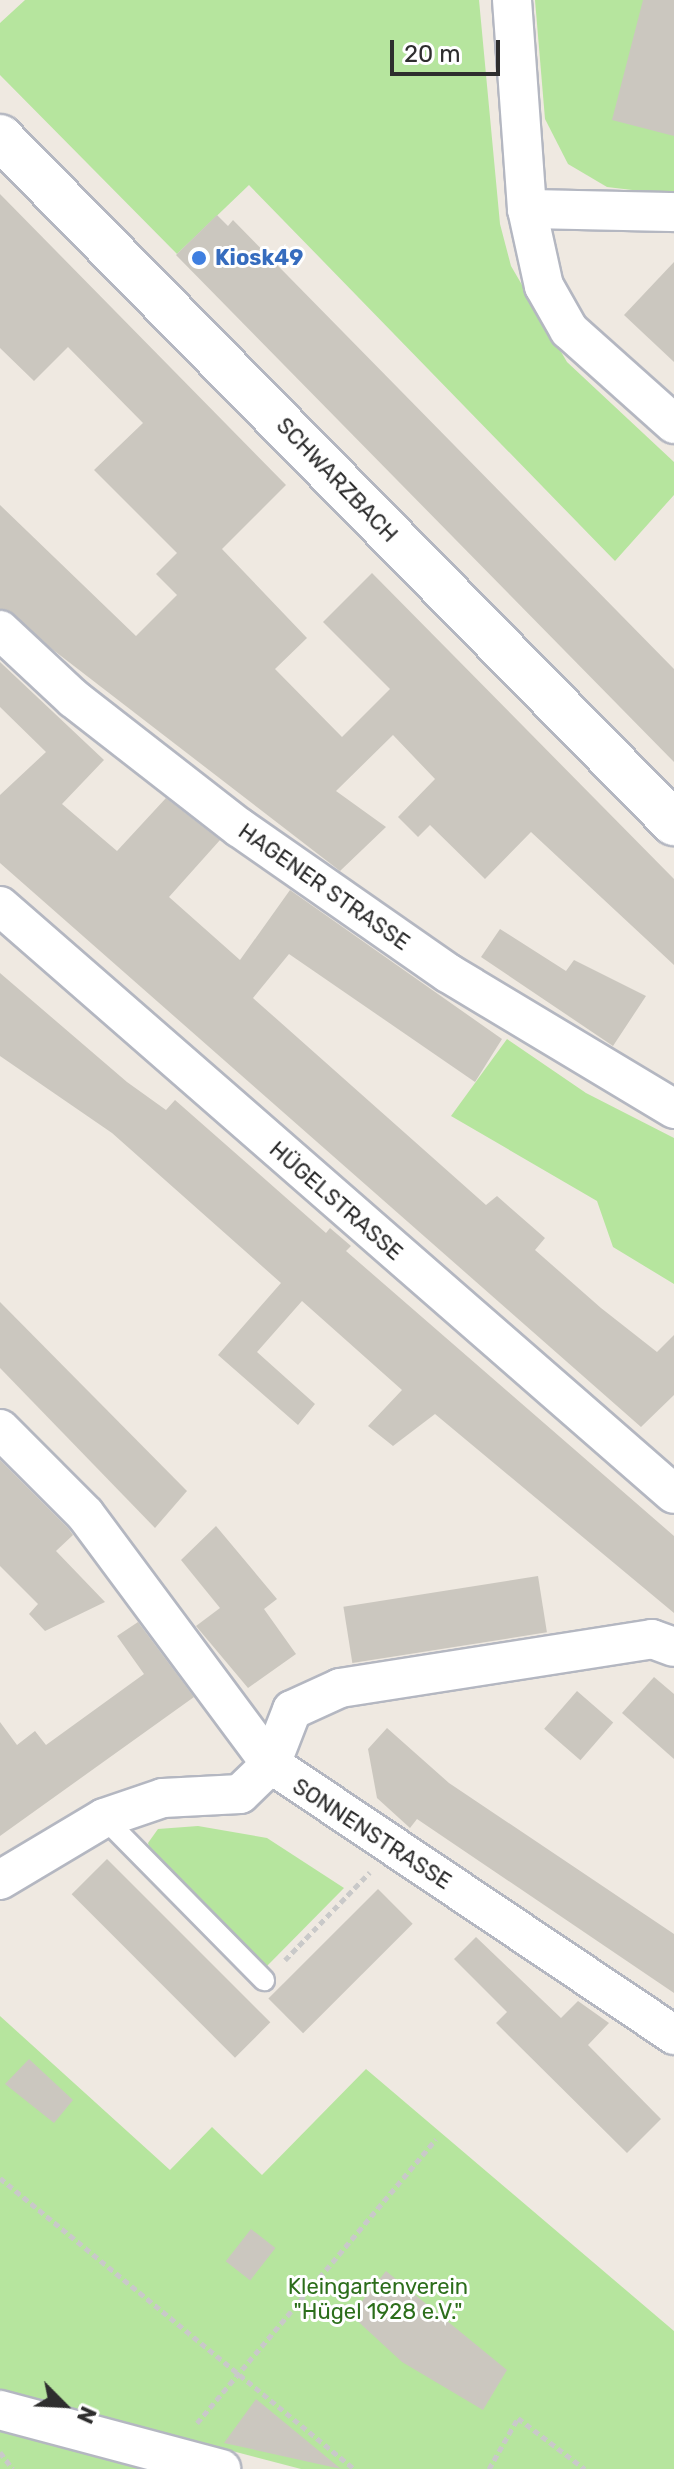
<!DOCTYPE html>
<meta charset="utf-8">
<style>
body{margin:0}
#map{position:relative;width:674px;height:2469px;overflow:hidden;background:#efe9e1;font-family:Rubik,sans-serif}
div>[style]{position:absolute}
[style*='--x']{left:calc(var(--x)*1px);top:calc(var(--y)*1px);width:calc(var(--w)*1px);rotate:calc(var(--a)*1deg)}
.green>*{inset:0;background:#b6e59e}
.building>*{inset:0;background:#cbc7bf;transform-origin:0 0}
.path>*{height:5px;margin-top:-2.5px;transform-origin:0;background:repeating-linear-gradient(90deg,#c9c9c9 0 6px,transparent 0 10px)}
.roads{filter:drop-shadow(2px 0 #b4b7c1) drop-shadow(-2px 0 #b4b7c1) drop-shadow(0 2px #b4b7c1) drop-shadow(0 -2px #b4b7c1)}
.lane>*{height:20px;margin:-10px;padding:0 10px;transform-origin:10px;border-radius:10px;background:#fff}
.street>*{height:38px;margin:-19px;padding:0 19px;transform-origin:19px;border-radius:19px;background:#fff}
.secondary>*{height:44px;margin:-22px;padding:0 22px;transform-origin:22px;border-radius:22px;background:#fff}
.dots>*{width:22px;height:22px;translate:-50% -50%;box-sizing:border-box;border:4px solid #fff;border-radius:50%}
span{translate:-50% -50%;white-space:nowrap;text-align:center;line-height:1.15;-webkit-text-stroke:6px #fff;paint-order:stroke}
.shop-label{font-size:22px;color:#366cbe;font-weight:700}
.left{translate:0 -50%;text-align:left}
.street-label{font-size:22px;color:#2e2e2e}
.park-label{font-size:22px;color:#2c6e1b}
.north{position:absolute;left:24px;top:2365px;width:80px;height:80px;-webkit-text-stroke:6px #fff;paint-order:stroke;rotate:114deg;font-size:22px;font-weight:700;line-height:32px;text-align:center;color:#2e2e2e}
.north::after{content:'';display:block;margin:auto;width:28px;height:36px;background:#2e2e2e;clip-path:polygon(50% 0,100% 100%,50% 72%,0 100%)}
.scale{position:absolute;left:390px;top:40px;width:110px;height:36px;box-sizing:border-box;border:4px solid #2e2e2e;border-top:0;padding-left:10px;font-size:24px;line-height:28px;white-space:nowrap;color:#2e2e2e;-webkit-text-stroke:6px #fff;paint-order:stroke}
</style>
<div id="map">
<div class="green">
<div style="clip-path:polygon(25px 0,479px 0,500px 224px,511px 266px,567px 362px,674px 462px,674px 495px,615px 561px,249px 185px,177px 254px,0 75px,0 23px)"></div>
<div style="clip-path:polygon(535px 0,674px 0,674px 195px,607px 187px,568px 164px,545px 119px)"></div>
<div style="clip-path:polygon(507px 1039px,586px 1093px,674px 1138px,674px 1284px,613px 1247px,597px 1201px,451px 1116px)"></div>
<div style="clip-path:polygon(198px 1826px,267px 1838px,344px 1888px,266px 1967px,151px 1852px,148px 1843px,158px 1829px)"></div>
<div style="clip-path:polygon(0 2016px,170px 2170px,212px 2127px,262px 2175px,366px 2069px,674px 2331px,674px 2469px,301px 2469px,0 2390px)"></div>
<div style="clip-path:polygon(0 2421px,174px 2469px,0 2469px)"></div>
</div>
<div class="building">
<div style="clip-path:polygon(643px 0,674px 0,674px 136px,612px 120px)"></div>
<div style="clip-path:polygon(0 194px,286px 485px,222px 549px,307px 638px,275px 669px,342px 737px,390px 689px,323px 622px,372px 573px,674px 879px,674px 965px,531px 832px,485px 879px,430px 825px,418px 837px,398px 817px,435px 779px,393px 735px,336px 791px,386px 827px,340px 871px,0 609px,0 505px,136px 636px,177px 595px,156px 574px,177px 553px,94px 470px,143px 423px,68px 347px,34px 381px,0 348px)"></div>
<div style="clip-path:polygon(217px 215px,228px 226px,233px 220px,674px 669px,674px 762px,176px 255px)"></div>
<div style="clip-path:polygon(674px 262px,674px 362px,624px 315px)"></div>
<div style="clip-path:polygon(0 662px,104px 760px,62px 804px,117px 851px,166px 798px,220px 840px,169px 897px,240px 960px,290px 890px,502px 1039px,475px 1082px,289px 954px,253px 998px,486px 1205px,497px 1196px,545px 1238px,535px 1250px,601px 1308px,657px 1352px,674px 1335px,674px 1395px,641px 1427px,0 863px,0 795px,46px 752px,0 707px)"></div>
<div style="clip-path:polygon(500px 929px,566px 971px,574px 960px,646px 996px,613px 1046px,481px 957px)"></div>
<div style="clip-path:polygon(0 973px,127px 1082px,166px 1110px,175px 1100px,326px 1233px,330px 1228px,351px 1246px,346px 1251px,674px 1536px,674px 1613px,435px 1414px,393px 1446px,368px 1426px,402px 1390px,302px 1301px,257px 1352px,315px 1404px,298px 1425px,218px 1355px,281px 1283px,112px 1133px,0 1056px)"></div>
<div style="clip-path:polygon(0 1302px,187px 1491px,155px 1528px,0 1368px)"></div>
<div style="clip-path:polygon(0 1460px,68px 1528px,73px 1535px,56px 1551px,105px 1602px,45px 1631px,29px 1614px,38px 1604px,0 1566px)"></div>
<div style="clip-path:polygon(216px 1526px,277px 1599px,264px 1609px,296px 1654px,248px 1688px,196px 1626px,220px 1608px,181px 1560px)"></div>
<div style="left:538px;top:1576px;width:57px;height:197px;rotate:81deg"></div>
<div style="clip-path:polygon(138px 1622px,194px 1697px,0 1836px,0 1722px,17px 1745px,35px 1731px,46px 1745px,144px 1674px,117px 1636px)"></div>
<div style="clip-path:polygon(654px 1677px,674px 1694px,674px 1759px,622px 1713px)"></div>
<div style="left:577px;top:1691px;width:48px;height:50px;rotate:41deg"></div>
<div style="clip-path:polygon(387px 1728px,449px 1783px,674px 1934px,674px 1993px,417px 1819px,410px 1828px,377px 1798px,368px 1749px)"></div>
<div style="left:107px;top:1859px;width:231px;height:50px;rotate:45deg"></div>
<div style="left:378px;top:1889px;width:49px;height:155px;rotate:45deg"></div>
<div style="clip-path:polygon(476px 1937px,561px 2018px,578px 2001px,609px 2023px,588px 2045px,661px 2119px,627px 2153px,496px 2023px,507px 2012px,454px 1959px)"></div>
<div style="clip-path:polygon(29px 2059px,73px 2100px,54px 2123px,5px 2084px)"></div>
<div style="left:251px;top:2229px;width:31px;height:41px;rotate:38deg"></div>
<div style="clip-path:polygon(386px 2271px,507px 2370px,483px 2410px,402px 2362px,351px 2315px)"></div>
<div style="clip-path:polygon(256px 2399px,341px 2469px,224px 2443px)"></div>
</div>
<div class="path">
<div style="--x:285;--y:1960;--w:122;--a:-46"></div>
<div style="--x:0;--y:2178;--w:458;--a:39.4"></div>
<div style="--x:197;--y:2423;--w:371;--a:-49.9"></div>
<div style="--x:0;--y:2452;--w:21;--a:53"></div>
<div style="--x:489;--y:2469;--w:59;--a:-60.4"></div>
<div style="--x:518;--y:2418;--w:84;--a:37.3"></div>
</div>
<div class="roads">
<div class="lane">
<div style="--x:104;--y:1818;--w:228;--a:45.4"></div>
</div>
<div class="street">
<div style="--x:512;--y:0;--w:210;--a:85.9"></div>
<div style="--x:527;--y:209;--w:79;--a:77.6"></div>
<div style="--x:544;--y:286;--w:51;--a:60.4"></div>
<div style="--x:569;--y:330;--w:141;--a:41.8"></div>
<div style="--x:527;--y:209;--w:147;--a:1.2"></div>
<div style="--x:0;--y:630;--w:101;--a:43"></div>
<div style="--x:74;--y:699;--w:210;--a:37.9"></div>
<div style="--x:240;--y:828;--w:254;--a:34.9"></div>
<div style="--x:448;--y:973;--w:264;--a:31"></div>
<div style="--x:0;--y:906;--w:894;--a:41.1"></div>
<div style="--x:0;--y:1429;--w:120;--a:45"></div>
<div style="--x:85;--y:1514;--w:312;--a:53.4"></div>
<div style="--x:271;--y:1764;--w:486;--a:33.9"></div>
<div style="--x:0;--y:1880;--w:121;--a:-30.8"></div>
<div style="--x:104;--y:1818;--w:62;--a:-18.7"></div>
<div style="--x:163;--y:1798;--w:77;--a:-3"></div>
<div style="--x:240;--y:1794;--w:43;--a:-44.1"></div>
<div style="--x:271;--y:1764;--w:58;--a:-68.7"></div>
<div style="--x:292;--y:1710;--w:53;--a:-24.6"></div>
<div style="--x:340;--y:1688;--w:316;--a:-8.9"></div>
<div style="--x:652;--y:1639;--w:23;--a:20"></div>
<div style="--x:0;--y:2410;--w:229;--a:14.9"></div>
</div>
<div class="secondary">
<div style="--x:0;--y:137;--w:962;--a:45.51"></div>
</div>
</div>
<div class="dots">
<div style="left:199px;top:258px;background:#3f7fe0"></div>
</div>
<div class="shop-label">
<span class="left" style="left:215px;top:258px">Kiosk49</span>
</div>
<div class="street-label">
<span style="left:337px;top:480px;rotate:46deg">SCHWARZBACH</span>
<span style="left:324px;top:887px;rotate:35deg">HAGENER STRASSE</span>
<span style="left:336px;top:1201px;rotate:41deg">HÜGELSTRASSE</span>
<span style="left:372px;top:1834px;rotate:33deg">SONNENSTRASSE</span>
</div>
<div class="park-label">
<span style="left:378px;top:2299px">Kleingartenverein<br>"Hügel 1928 e.V."</span>
</div>
<div class="north">N</div>
<div class="scale">20 m</div>
</div>
